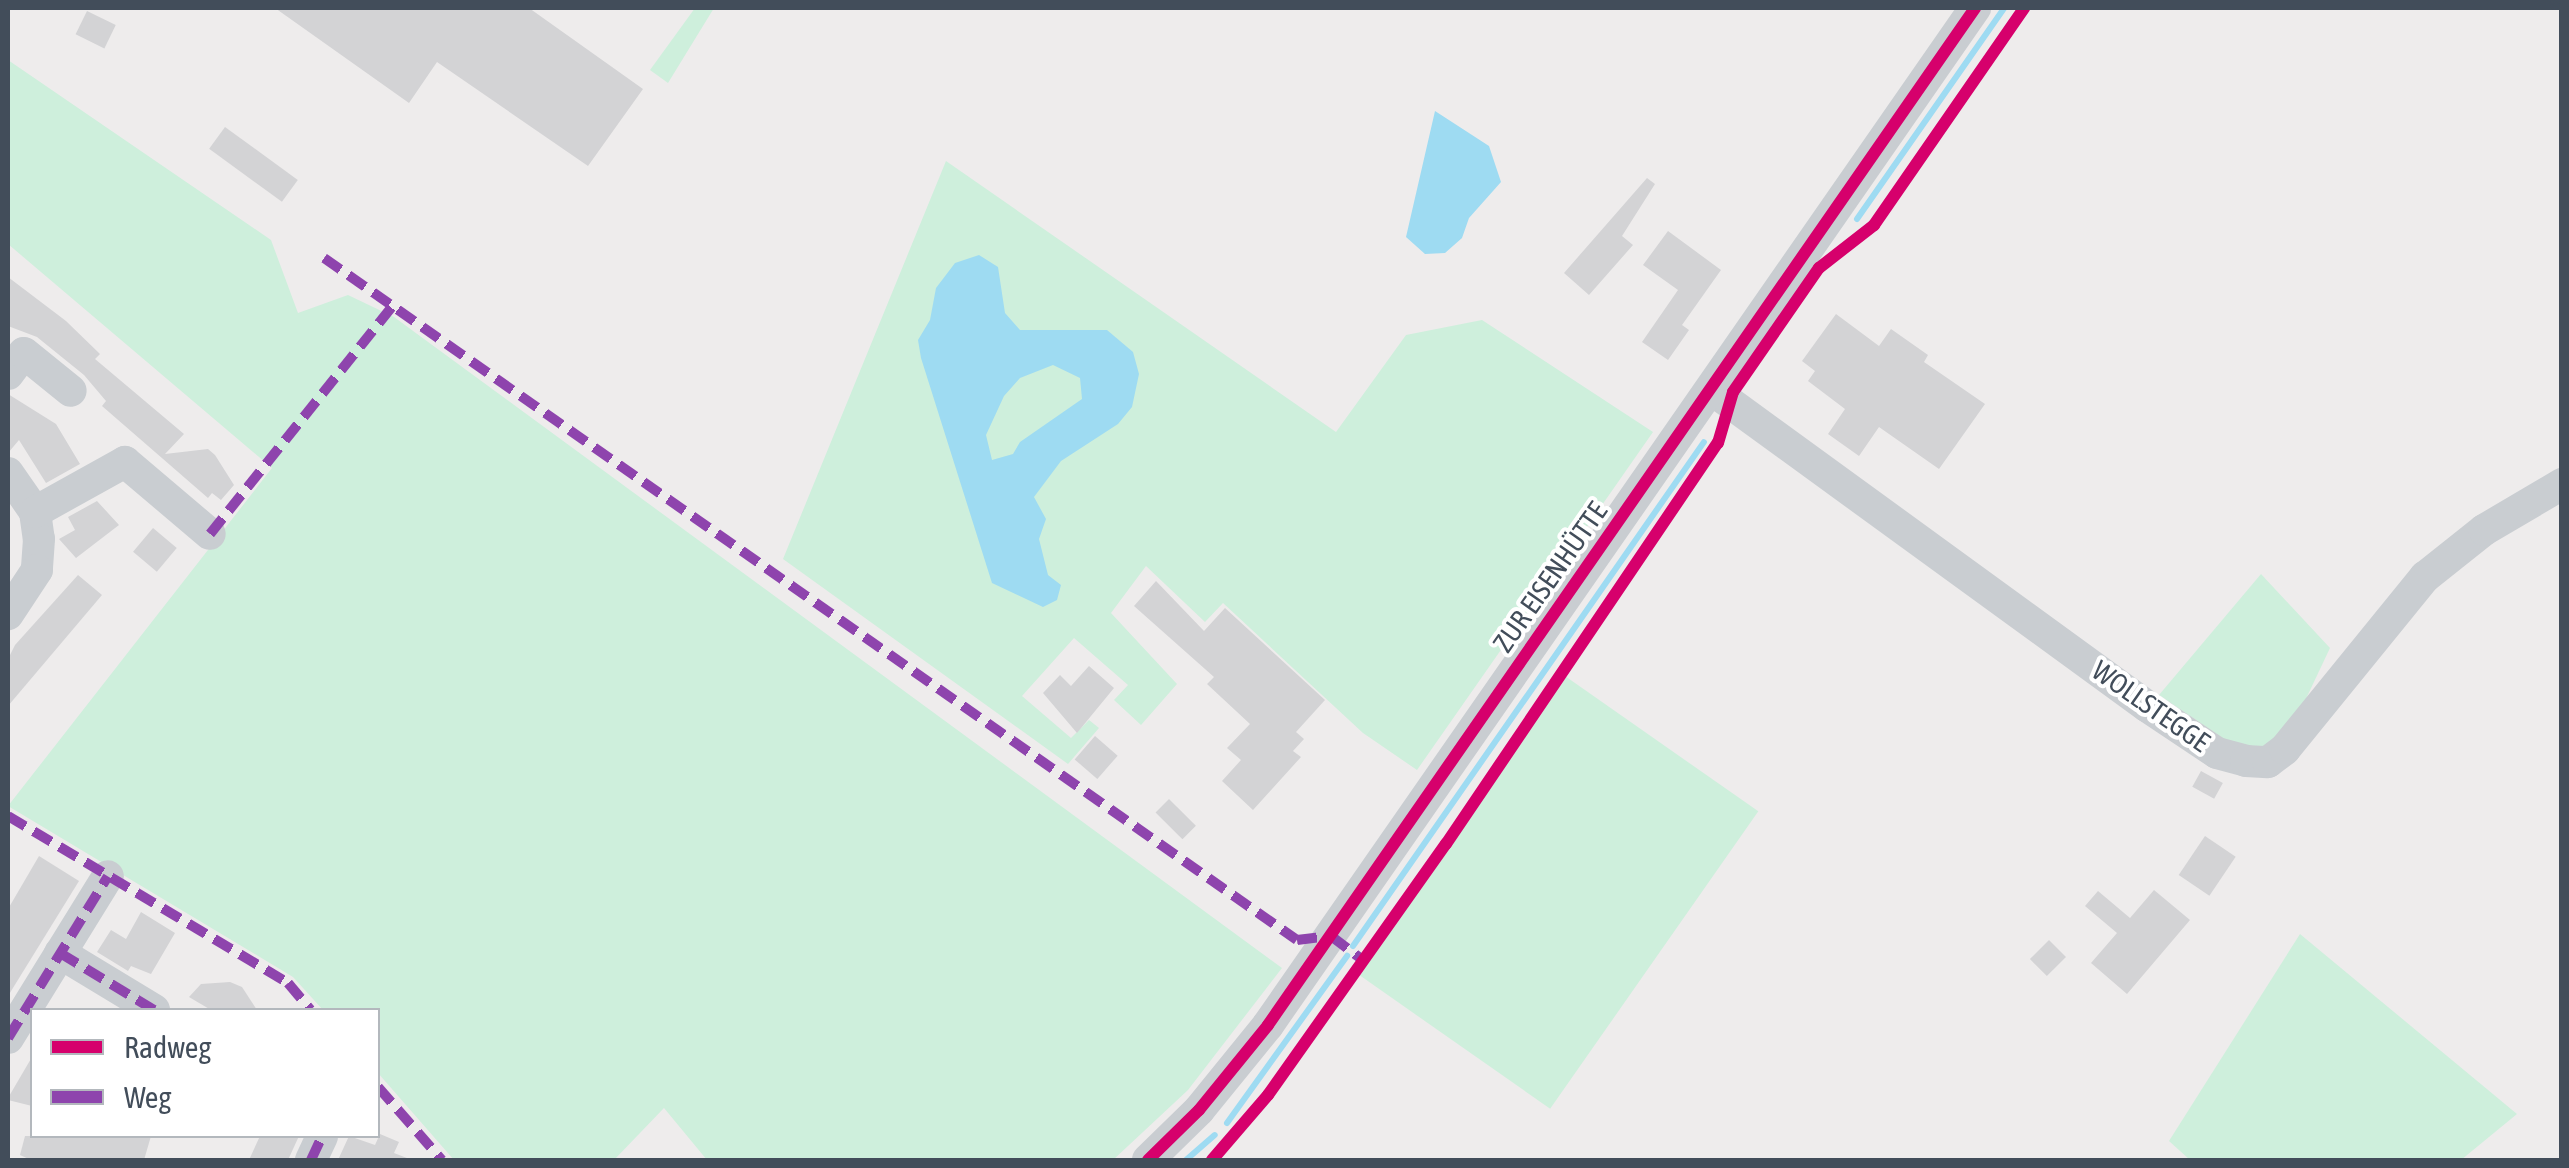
<!DOCTYPE html>
<meta charset="utf-8">
<style>
body{margin:0}
#map{position:relative;width:2569px;height:1168px;overflow:hidden;background:#eeecec;font-family:"Asap Condensed",sans-serif}
div>[style]{position:absolute}
[style*='--x']{left:calc(var(--x)*1px);top:calc(var(--y)*1px);width:calc(var(--w)*1px);rotate:calc(var(--a)*1deg)}
.green>*{inset:0;background:#ceefdc;transform-origin:0 0}
.water>*{inset:0;background:#9edbf2}
.stream>*{height:6px;margin:-3px;padding:0 3px;transform-origin:3px;border-radius:3px;background:#9edbf2}
.building>*{inset:0;background:#d3d3d5;transform-origin:0 0}
.minor>*{height:32px;margin:-16px;padding:0 16px;transform-origin:16px;border-radius:16px;background:#c9cdd1}
.quiet>*{height:10px;margin-top:-5px;transform-origin:0;background:repeating-linear-gradient(90deg,#8e44ad 0 20px,transparent 0 30px)}
.cycleway>*{height:12px;margin:-6px;padding:0 6px;transform-origin:6px;border-radius:6px;background:#d6006c}
span{translate:-50% -50%;white-space:nowrap;text-align:center;line-height:1.15;-webkit-text-stroke:8px #fff;paint-order:stroke}
.street-label{font-size:28px;color:#424d5a}
.frame{position:absolute;inset:0;border:10px solid #424d5a;pointer-events:none}
.legend{position:absolute;left:30px;top:1008px;width:350px;height:130px;box-sizing:border-box;background:#fff;border:2px solid #b3b8bd;margin:0;padding:12px 18px;list-style:none;font-size:30px;color:#424d5a}
.legend li{display:flex;align-items:center;gap:20px;height:50px}
.legend b{width:50px;border:2px solid #b3b8bd}
</style>
<div id="map">
<div class="green">
<div style="clip-path:polygon(695px 8px,714px 8px,668px 83px,650px 70px)"></div>
<div style="clip-path:polygon(8px 60px,271px 240px,298px 313px,348px 295px,394px 317px,1282px 968px,1188px 1090px,1113px 1160px,707px 1160px,664px 1108px,614px 1160px,454px 1160px,378px 1073px,378px 1010px,323px 1010px,293px 977px,8px 806px,272px 468px,8px 244px)"></div>
<div style="clip-path:polygon(946px 161px,1336px 432px,1406px 335px,1482px 320px,1653px 432px,1417px 770px,1363px 733px,1223px 603px,1205px 622px,1146px 566px,1111px 613px,1177px 684px,1141px 725px,1114px 700px,1128px 685px,1074px 638px,1022px 696px,1071px 738px,1089px 720px,1099px 728px,1068px 764px,783px 559px)"></div>
<div style="clip-path:polygon(2261px 574px,2330px 648px,2295px 722px,2268px 745px,2252px 748px,2233px 745px,2159px 695px)"></div>
<div style="left:1565px;top:676px;width:236px;height:363px;rotate:35deg"></div>
<div style="clip-path:polygon(2300px 934px,2517px 1114px,2461px 1160px,2190px 1160px,2169px 1141px)"></div>
</div>
<div class="water">
<div style="clip-path:polygon(1435px 111px,1489px 146px,1501px 182px,1469px 218px,1462px 238px,1445px 253px,1425px 254px,1406px 237px)"></div>
<div style="clip-path:polygon(evenodd,979px 255px,998px 267px,1005px 313px,1020px 330px,1107px 330px,1133px 352px,1139px 374px,1132px 407px,1118px 424px,1061px 461px,1034px 497px,1046px 519px,1039px 539px,1048px 575px,1061px 585px,1057px 600px,1043px 607px,992px 583px,921px 358px,918px 340px,930px 320px,936px 288px,955px 263px,979px 255px,1053px 365px,1080px 378px,1082px 399px,1020px 442px,1013px 454px,992px 460px,986px 435px,1004px 396px,1020px 378px,1053px 365px)"></div>
</div>
<div class="stream">
<div style="--x:1857;--y:219;--w:257;--a:-55.1"></div>
<div style="--x:1353;--y:946;--w:614;--a:-55.15"></div>
<div style="--x:1227;--y:1123;--w:206;--a:-54.3"></div>
<div style="--x:1186;--y:1160;--w:38;--a:-41"></div>
</div>
<div class="building">
<div style="clip-path:polygon(275px 8px,529px 8px,643px 89px,588px 166px,437px 62px,409px 103px)"></div>
<div style="left:87px;top:11px;width:32px;height:26px;rotate:26deg"></div>
<div style="left:225px;top:127px;width:90px;height:27px;rotate:36deg"></div>
<div style="clip-path:polygon(1647px 178px,1655px 184px,1622px 236px,1633px 245px,1589px 295px,1564px 273px)"></div>
<div style="clip-path:polygon(1668px 231px,1721px 270px,1682px 325px,1689px 330px,1668px 360px,1642px 342px,1678px 290px,1643px 265px)"></div>
<div style="clip-path:polygon(8px 277px,66px 321px,100px 354px,95px 359px,184px 434px,165px 454px,208px 449px,215px 455px,234px 485px,221px 500px,212px 493px,208px 498px,102px 406px,106px 401px,84px 375px,37px 337px,8px 326px)"></div>
<div style="clip-path:polygon(1836px 314px,1879px 346px,1891px 329px,1928px 355px,1924px 362px,1985px 404px,1939px 469px,1879px 427px,1859px 456px,1828px 434px,1845px 409px,1808px 381px,1815px 371px,1802px 361px)"></div>
<div style="clip-path:polygon(8px 394px,56px 424px,80px 464px,46px 483px,19px 440px,8px 453px)"></div>
<div style="clip-path:polygon(97px 501px,119px 525px,76px 558px,59px 539px,75px 530px,68px 517px)"></div>
<div style="left:153px;top:528px;width:31px;height:31px;rotate:40deg"></div>
<div style="clip-path:polygon(78px 575px,102px 595px,8px 706px,8px 659px,15px 645px)"></div>
<div style="clip-path:polygon(1156px 581px,1204px 631px,1225px 608px,1325px 700px,1296px 732px,1304px 739px,1293px 751px,1301px 757px,1253px 810px,1222px 781px,1241px 760px,1227px 748px,1250px 724px,1207px 684px,1214px 677px,1134px 606px)"></div>
<div style="clip-path:polygon(1089px 666px,1114px 688px,1077px 733px,1043px 693px,1060px 675px,1071px 686px)"></div>
<div style="left:1095px;top:736px;width:30px;height:31px;rotate:41deg"></div>
<div style="left:2201px;top:771px;width:25px;height:18px;rotate:29deg"></div>
<div style="left:1169px;top:799px;width:38px;height:19px;rotate:45deg"></div>
<div style="left:2205px;top:836px;width:37px;height:47px;rotate:34deg"></div>
<div style="clip-path:polygon(39px 856px,79px 881px,8px 996px,8px 909px)"></div>
<div style="clip-path:polygon(2154px 890px,2190px 920px,2127px 994px,2091px 963px,2117px 933px,2085px 906px,2098px 891px,2130px 918px)"></div>
<div style="clip-path:polygon(141px 912px,175px 933px,151px 974px,131px 966px,128px 971px,97px 952px,111px 930px,126px 939px)"></div>
<div style="left:2049px;top:940px;width:24px;height:27px;rotate:45deg"></div>
<div style="clip-path:polygon(230px 982px,242px 987px,257px 1010px,211px 1010px,189px 997px,201px 984px)"></div>
<div style="clip-path:polygon(32px 1057px,32px 1106px,8px 1100px,8px 1098px)"></div>
<div style="clip-path:polygon(380px 1134px,399px 1142px,394px 1153px,412px 1160px,338px 1160px,349px 1136px,375px 1145px)"></div>
<div style="clip-path:polygon(25px 1136px,151px 1136px,144px 1160px,31px 1160px,20px 1155px)"></div>
<div style="clip-path:polygon(260px 1136px,299px 1136px,288px 1160px,249px 1160px)"></div>
</div>
<div class="minor">
<div style="--x:8;--y:374;--w:26;--a:-53"></div>
<div style="--x:24;--y:353;--w:60;--a:39"></div>
<div style="--x:1711;--y:389;--w:540;--a:36.04"></div>
<div style="--x:2148;--y:707;--w:83;--a:33.7"></div>
<div style="--x:2217;--y:753;--w:30;--a:15"></div>
<div style="--x:2246;--y:761;--w:22;--a:3"></div>
<div style="--x:2268;--y:762;--w:21;--a:-37"></div>
<div style="--x:2285;--y:749;--w:222;--a:-50.9"></div>
<div style="--x:2425;--y:577;--w:75;--a:-38.5"></div>
<div style="--x:2484;--y:530;--w:91;--a:-30.5"></div>
<div style="--x:8;--y:473;--w:47;--a:55.3"></div>
<div style="--x:35;--y:512;--w:27;--a:82"></div>
<div style="--x:39;--y:539;--w:31;--a:94"></div>
<div style="--x:37;--y:570;--w:53;--a:123.4"></div>
<div style="--x:35;--y:512;--w:103;--a:-29.1"></div>
<div style="--x:125;--y:462;--w:111;--a:40.3"></div>
<div style="--x:60;--y:953;--w:110;--a:31.2"></div>
<div style="--x:8;--y:1038;--w:190;--a:-58.3"></div>
<div style="--x:311;--y:1160;--w:26;--a:-65"></div>
<div style="--x:1148;--y:1160;--w:71;--a:-44.4"></div>
<div style="--x:1199;--y:1110;--w:109;--a:-50.9"></div>
<div style="--x:1268;--y:1025;--w:1239;--a:-55.19"></div>
</div>
<div class="quiet">
<div style="--x:324;--y:258;--w:1188;--a:35.03"></div>
<div style="--x:1297;--y:940;--w:34;--a:-7"></div>
<div style="--x:1331;--y:936;--w:41;--a:37.1"></div>
<div style="--x:210;--y:534;--w:296;--a:-51.3"></div>
<div style="--x:8;--y:816;--w:326;--a:30.8"></div>
<div style="--x:288;--y:983;--w:35;--a:50"></div>
<div style="--x:60;--y:953;--w:110;--a:31.2"></div>
<div style="--x:8;--y:1038;--w:190;--a:-58.3"></div>
<div style="--x:378;--y:1087;--w:97;--a:48.8"></div>
<div style="--x:311;--y:1160;--w:26;--a:-65"></div>
</div>
<div class="cycleway">
<div style="--x:1148;--y:1160;--w:71;--a:-44.4"></div>
<div style="--x:1199;--y:1110;--w:109;--a:-50.9"></div>
<div style="--x:1268;--y:1025;--w:1239;--a:-55.19"></div>
<div style="--x:1212;--y:1160;--w:86;--a:-49.3"></div>
<div style="--x:1268;--y:1095;--w:308;--a:-54.7"></div>
<div style="--x:1446;--y:844;--w:485;--a:-55.9"></div>
<div style="--x:1718;--y:443;--w:53;--a:-73.6"></div>
<div style="--x:1733;--y:392;--w:151;--a:-55.3"></div>
<div style="--x:1819;--y:268;--w:70;--a:-38"></div>
<div style="--x:1874;--y:225;--w:264;--a:-55.3"></div>
</div>
<div class="street-label">
<span style="left:1550px;top:577px;rotate:-55deg">ZUR EISENHÜTTE</span>
<span style="left:2151px;top:706px;rotate:35deg">WOLLSTEGGE</span>
</div>
<div class="frame"></div>
<ul class="legend">
<li><b style="height:12px;background:#d6006c"></b>Radweg</li>
<li><b style="height:12px;background:#8e44ad"></b>Weg</li>
</ul>
</div>
